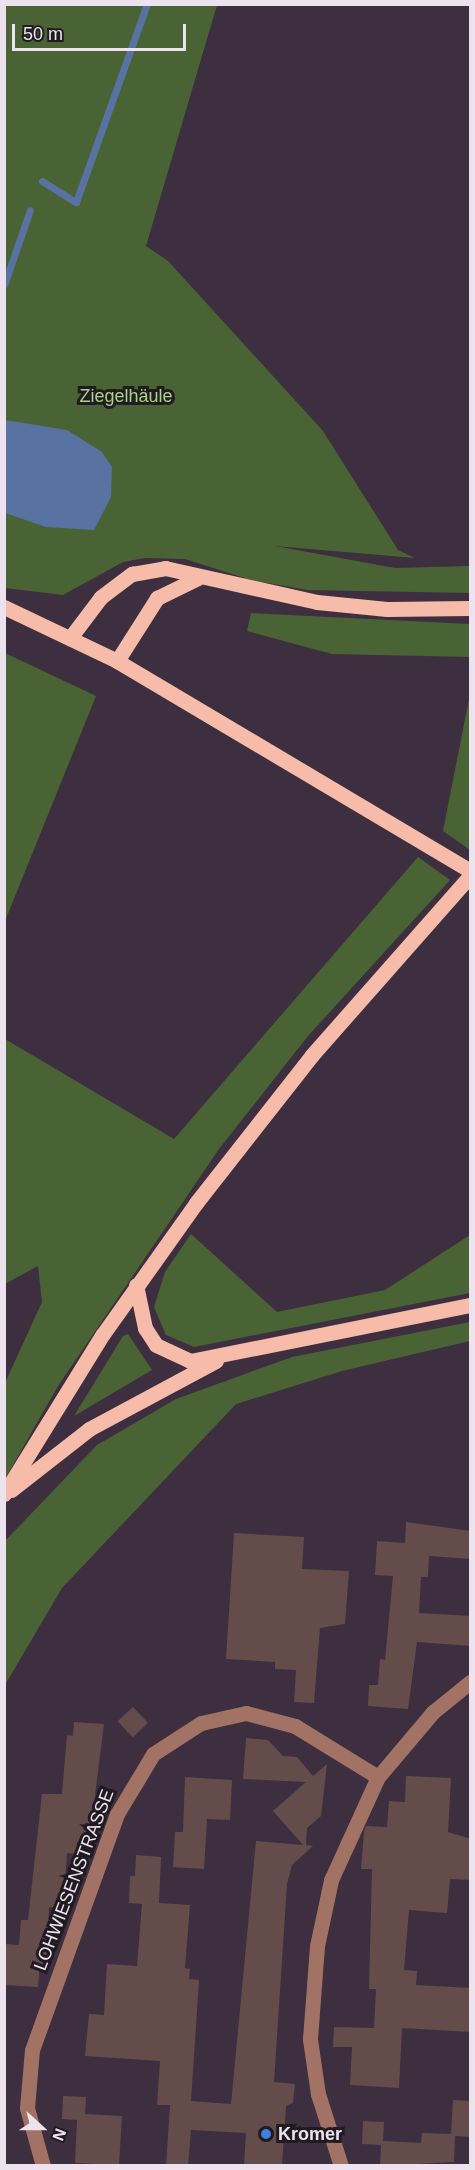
<!DOCTYPE html>
<meta charset="utf-8">
<style>
body{margin:0}
#map{position:relative;width:475px;height:2170px;overflow:hidden;background:#3d2f3f;font-family:Helvetica,sans-serif}
div>[style]{position:absolute}
[style*='--x']{left:calc(var(--x)*1px);top:calc(var(--y)*1px);width:calc(var(--w)*1px);rotate:calc(var(--a)*1deg)}
.green>*{inset:0;background:#4a6334}
.water>*{inset:0;background:#5872a2}
.stream>*{height:7px;margin:-3.5px;padding:0 3.5px;transform-origin:3.5px;border-radius:3.5px;background:#5872a2}
.building>*{inset:0;background:#644c4a;transform-origin:0 0}
.minor>*{height:15px;margin:-7.5px;padding:0 7.5px;transform-origin:7.5px;border-radius:7.5px;background:#a27364}
.major>*{height:15px;margin:-7.5px;padding:0 7.5px;transform-origin:7.5px;border-radius:7.5px;background:#f6bba9}
.dots>*{width:16px;height:16px;translate:-50% -50%;box-sizing:border-box;border:3px solid #201a21;border-radius:50%}
span{translate:-50% -50%;white-space:nowrap;text-align:center;line-height:1.15;-webkit-text-stroke:6px #201a21;paint-order:stroke}
.park-label{font-size:18px;color:#a8d285}
.street-label{font-size:18px;color:#ece3ee}
.poi-label{font-size:18px;color:#ece3ee;font-weight:700}
.left{translate:0 -50%;text-align:left}
.frame{position:absolute;inset:0;border:6px solid #ece3ee;pointer-events:none}
.north{position:absolute;left:12px;top:2098px;width:60px;height:60px;-webkit-text-stroke:4px #201a21;paint-order:stroke;rotate:111deg;font-size:16px;font-weight:700;line-height:24px;text-align:center;color:#ece3ee}
.north::after{content:'';display:block;margin:auto;width:21px;height:27px;background:#ece3ee;clip-path:polygon(50% 0,100% 100%,50% 72%,0 100%)}
.scale{position:absolute;left:12px;top:24px;width:174px;height:27px;box-sizing:border-box;border:3px solid #ece3ee;border-top:0;padding-left:8px;font-size:18px;line-height:21px;white-space:nowrap;color:#ece3ee;-webkit-text-stroke:4px #201a21;paint-order:stroke}
</style>
<div id="map">
<div class="green">
<div style="clip-path:polygon(5px 5px,217px 5px,146px 246px,168px 261px,323px 431px,398px 550px,415px 558px,275px 546px,395px 568px,470px 566px,470px 593px,307px 590px,251px 580px,185px 559px,145px 558px,123px 562px,63px 595px,5px 588px)"></div>
<div style="clip-path:polygon(251px 613px,470px 624px,470px 657px,332px 654px,247px 631px)"></div>
<div style="clip-path:polygon(5px 653px,96px 696px,5px 921px)"></div>
<div style="clip-path:polygon(470px 694px,470px 850px,443px 831px)"></div>
<div style="clip-path:polygon(418px 857px,450px 880px,308px 1036px,219px 1149px,58px 1386px,5px 1479px,5px 1383px,42px 1302px,38px 1266px,5px 1284px,5px 1039px,174px 1139px)"></div>
<div style="clip-path:polygon(191px 1234px,277px 1312px,385px 1290px,470px 1235px,470px 1293px,194px 1347px,166px 1335px,154px 1307px,165px 1272px)"></div>
<div style="clip-path:polygon(470px 1322px,470px 1341px,342px 1371px,236px 1404px,62px 1588px,5px 1685px,5px 1541px,97px 1445px,176px 1399px,292px 1357px)"></div>
<div style="clip-path:polygon(128px 1334px,152px 1370px,74px 1416px,123px 1336px)"></div>
</div>
<div class="water">
<div style="clip-path:polygon(5px 420px,67px 430px,102px 452px,112px 467px,111px 497px,94px 530px,46px 527px,5px 513px)"></div>
</div>
<div class="stream">
<div style="--x:42;--y:181;--w:40;--a:32"></div>
<div style="--x:76;--y:202;--w:210;--a:-70.3"></div>
<div style="--x:4;--y:285;--w:79;--a:-70.9"></div>
</div>
<div class="building">
<div style="clip-path:polygon(406px 1522px,471px 1531px,471px 1559px,429px 1556px,428px 1577px,421px 1577px,419px 1613px,471px 1616px,471px 1646px,417px 1642px,408px 1709px,368px 1706px,369px 1685px,378px 1685px,380px 1659px,385px 1660px,393px 1576px,375px 1575px,377px 1541px,405px 1543px)"></div>
<div style="clip-path:polygon(234px 1533px,304px 1537px,302px 1569px,349px 1571px,345px 1624px,320px 1628px,314px 1703px,294px 1702px,296px 1670px,275px 1669px,275px 1662px,226px 1659px)"></div>
<div style="left:133px;top:1707px;width:22px;height:21px;rotate:47deg"></div>
<div style="clip-path:polygon(74px 1722px,104px 1724px,89px 1843px,77px 1842px,76px 1854px,67px 1853px,64px 1899px,61px 1908px,49px 1907px,46px 1966px,40px 1965px,38px 1987px,4px 1985px,4px 1944px,19px 1945px,21px 1920px,28px 1920px,42px 1794px,62px 1794px,67px 1735px,73px 1736px)"></div>
<div style="clip-path:polygon(246px 1738px,268px 1740px,283px 1756px,297px 1757px,313px 1776px,327px 1764px,321px 1816px,307px 1828px,306px 1845px,313px 1846px,292px 1865px,287px 1884px,274px 2082px,295px 2084px,293px 2103px,286px 2106px,282px 2166px,244px 2166px,246px 2133px,191px 2130px,188px 2166px,166px 2166px,170px 2105px,157px 2105px,160px 2061px,85px 2056px,89px 2014px,104px 2015px,107px 1964px,137px 1966px,142px 1904px,129px 1903px,130px 1876px,135px 1876px,136px 1855px,161px 1857px,159px 1903px,190px 1905px,185px 1968px,190px 1969px,189px 1979px,199px 1980px,191px 2101px,231px 2104px,256px 1841px,303px 1845px,273px 1811px,306px 1782px,243px 1779px)"></div>
<div style="clip-path:polygon(406px 1776px,451px 1778px,448px 1832px,471px 1839px,471px 1880px,450px 1879px,447px 1913px,409px 1910px,404px 1970px,417px 1971px,416px 1985px,471px 1988px,471px 2032px,402px 2028px,399px 2088px,350px 2085px,352px 2047px,333px 2047px,334px 2027px,374px 2028px,376px 1989px,369px 1989px,372px 1869px,361px 1869px,364px 1832px,366px 1826px,387px 1827px,389px 1801px,405px 1802px)"></div>
<div style="clip-path:polygon(185px 1777px,232px 1780px,230px 1820px,207px 1819px,204px 1869px,173px 1867px,175px 1832px,183px 1832px)"></div>
<div style="clip-path:polygon(63px 2096px,86px 2097px,85px 2114px,122px 2116px,119px 2165px,75px 2163px,77px 2120px,62px 2119px)"></div>
<div style="clip-path:polygon(453px 2100px,471px 2101px,471px 2137px,455px 2136px,454px 2162px,380px 2166px,381px 2145px,362px 2144px,363px 2121px,384px 2122px,383px 2141px,421px 2143px,422px 2133px,451px 2134px)"></div>
</div>
<div class="minor">
<div style="--x:43;--y:2166;--w:60;--a:-105.4"></div>
<div style="--x:27;--y:2108;--w:58;--a:-85.1"></div>
<div style="--x:32;--y:2050;--w:251;--a:-70.2"></div>
<div style="--x:117;--y:1814;--w:70;--a:-59"></div>
<div style="--x:153;--y:1754;--w:57;--a:-32.9"></div>
<div style="--x:201;--y:1723;--w:46;--a:-12.5"></div>
<div style="--x:246;--y:1713;--w:51;--a:14.9"></div>
<div style="--x:295;--y:1726;--w:97;--a:31.6"></div>
<div style="--x:341;--y:2166;--w:76;--a:-107.7"></div>
<div style="--x:318;--y:2094;--w:56;--a:-98.3"></div>
<div style="--x:310;--y:2039;--w:93;--a:-85.7"></div>
<div style="--x:317;--y:1946;--w:67;--a:-78"></div>
<div style="--x:331;--y:1880;--w:113;--a:-65.5"></div>
<div style="--x:378;--y:1777;--w:85;--a:-49.8"></div>
<div style="--x:433;--y:1712;--w:48;--a:-39"></div>
</div>
<div class="major">
<div style="--x:4;--y:607;--w:125;--a:25.5"></div>
<div style="--x:117;--y:661;--w:411;--a:30.7"></div>
<div style="--x:70;--y:638;--w:51;--a:-52.9"></div>
<div style="--x:101;--y:597;--w:39;--a:-37"></div>
<div style="--x:132;--y:574;--w:34;--a:-10"></div>
<div style="--x:165;--y:568;--w:156;--a:12.6"></div>
<div style="--x:317;--y:602;--w:70;--a:5.7"></div>
<div style="--x:387;--y:609;--w:83;--a:-0.7"></div>
<div style="--x:117;--y:661;--w:75;--a:-57.6"></div>
<div style="--x:157;--y:598;--w:46;--a:-26"></div>
<div style="--x:136;--y:1285;--w:44;--a:78.2"></div>
<div style="--x:145;--y:1328;--w:20;--a:57"></div>
<div style="--x:156;--y:1345;--w:38;--a:25"></div>
<div style="--x:190;--y:1361;--w:286;--a:-11.3"></div>
<div style="--x:11;--y:1490;--w:99;--a:-38"></div>
<div style="--x:89;--y:1429;--w:144;--a:-28.2"></div>
<div style="--x:4;--y:1494;--w:188;--a:-58.3"></div>
<div style="--x:103;--y:1334;--w:161;--a:-54.6"></div>
<div style="--x:196;--y:1203;--w:188;--a:-51.9"></div>
<div style="--x:312;--y:1055;--w:239;--a:-48.6"></div>
</div>
<div class="dots">
<div style="left:266px;top:2134px;background:#3f7fe0"></div>
</div>
<div class="park-label">
<span style="left:126px;top:396px">Ziegelhäule</span>
</div>
<div class="street-label">
<span style="left:74px;top:1880px;rotate:-69deg">LOHWIESENSTRASSE</span>
</div>
<div class="poi-label">
<span class="left" style="left:278px;top:2134px">Kromer</span>
</div>
<div class="frame"></div>
<div class="north">N</div>
<div class="scale">50 m</div>
</div>
